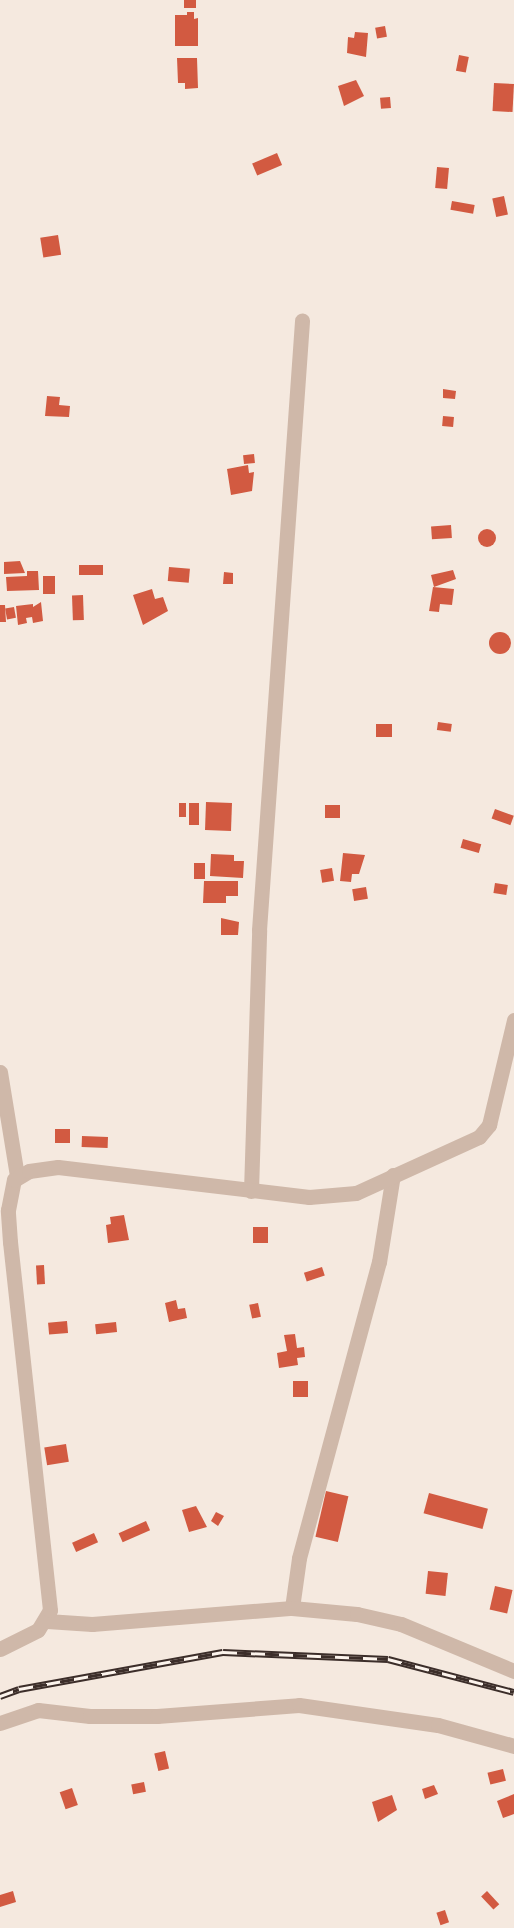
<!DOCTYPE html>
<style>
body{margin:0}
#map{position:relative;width:514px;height:1928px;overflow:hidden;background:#f5e9df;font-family:Roboto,sans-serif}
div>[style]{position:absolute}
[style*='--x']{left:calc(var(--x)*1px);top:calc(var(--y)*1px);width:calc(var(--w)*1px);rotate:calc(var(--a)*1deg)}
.building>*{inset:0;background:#d25a41;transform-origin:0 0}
.round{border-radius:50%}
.street>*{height:15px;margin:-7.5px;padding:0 7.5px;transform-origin:7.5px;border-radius:7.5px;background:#cfb8a9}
.rail>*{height:7px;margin-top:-3.5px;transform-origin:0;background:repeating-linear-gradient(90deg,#fcf4ed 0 14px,#3c2e2a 0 28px);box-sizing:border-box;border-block:2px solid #3c2e2a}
span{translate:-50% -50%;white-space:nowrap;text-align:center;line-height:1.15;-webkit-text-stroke:5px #fcf4ed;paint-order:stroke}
</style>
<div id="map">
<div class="building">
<div style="left:184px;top:0;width:12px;height:8px"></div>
<div style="clip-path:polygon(187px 12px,194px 12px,194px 19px,198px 18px,198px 46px,175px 46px,175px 15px,187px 15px)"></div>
<div style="left:385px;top:26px;width:11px;height:10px;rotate:80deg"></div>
<div style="clip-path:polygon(355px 32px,368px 33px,366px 57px,347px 53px,348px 37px,354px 38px)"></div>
<div style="left:459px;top:55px;width:10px;height:16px;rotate:11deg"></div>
<div style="clip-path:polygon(177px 58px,197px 58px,198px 88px,185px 89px,185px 83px,178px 83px)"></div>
<div style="clip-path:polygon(356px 80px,364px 96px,344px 106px,338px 86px)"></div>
<div style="left:494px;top:83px;width:20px;height:28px;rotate:3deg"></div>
<div style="left:390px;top:97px;width:11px;height:10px;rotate:85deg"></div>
<div style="left:277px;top:153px;width:13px;height:27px;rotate:67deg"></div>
<div style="left:437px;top:167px;width:12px;height:21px;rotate:5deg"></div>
<div style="left:504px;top:196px;width:19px;height:12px;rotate:78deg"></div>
<div style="left:452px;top:201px;width:23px;height:9px;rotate:10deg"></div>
<div style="left:58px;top:235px;width:20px;height:18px;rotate:81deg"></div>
<div style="clip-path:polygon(443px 389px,456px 391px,455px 399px,443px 398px)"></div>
<div style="clip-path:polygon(47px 396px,60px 397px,59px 405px,70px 406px,69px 417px,45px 416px)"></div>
<div style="left:443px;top:416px;width:11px;height:10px;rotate:5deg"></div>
<div style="left:254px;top:454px;width:9px;height:11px;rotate:84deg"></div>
<div style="clip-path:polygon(248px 465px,249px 473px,254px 472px,252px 491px,231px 495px,227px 469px)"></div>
<div style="left:451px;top:525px;width:13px;height:20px;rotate:86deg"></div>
<div class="round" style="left:478px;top:529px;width:18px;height:18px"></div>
<div style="clip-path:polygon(20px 561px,25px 573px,4px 574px,4px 562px)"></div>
<div style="left:79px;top:565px;width:24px;height:10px"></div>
<div style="left:169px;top:567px;width:21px;height:14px;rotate:5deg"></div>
<div style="clip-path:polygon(453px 570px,456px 579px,434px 587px,431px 575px)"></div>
<div style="clip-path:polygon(27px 571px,38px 571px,39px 590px,7px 591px,6px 577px,27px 576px)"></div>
<div style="clip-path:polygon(224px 572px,233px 573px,233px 584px,223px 584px)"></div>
<div style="left:43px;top:576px;width:12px;height:18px"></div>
<div style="clip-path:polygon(433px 587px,454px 589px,452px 605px,440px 604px,439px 612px,429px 611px)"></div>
<div style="clip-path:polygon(152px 589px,155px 599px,163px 597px,168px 611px,143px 625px,133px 595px)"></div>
<div style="left:83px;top:595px;width:25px;height:11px;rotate:88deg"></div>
<div style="clip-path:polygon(41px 602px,43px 621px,33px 623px,32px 617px,26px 618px,27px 623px,18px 625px,16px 606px,33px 604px,33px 607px)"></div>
<div style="clip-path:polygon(0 605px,5px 605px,6px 622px,0 622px)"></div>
<div style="left:14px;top:607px;width:11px;height:9px;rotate:80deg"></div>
<div class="round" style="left:489px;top:632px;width:22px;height:22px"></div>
<div style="left:438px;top:722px;width:14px;height:8px;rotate:8deg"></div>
<div style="left:376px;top:724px;width:16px;height:13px"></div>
<div style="left:206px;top:802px;width:26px;height:28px;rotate:2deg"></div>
<div style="left:179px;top:803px;width:7px;height:14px"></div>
<div style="left:189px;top:803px;width:10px;height:22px"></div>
<div style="left:340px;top:805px;width:13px;height:15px;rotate:90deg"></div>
<div style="left:495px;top:809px;width:20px;height:10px;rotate:20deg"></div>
<div style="left:463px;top:839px;width:19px;height:9px;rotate:16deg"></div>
<div style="clip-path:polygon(343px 853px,365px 855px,359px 874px,352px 874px,351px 882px,340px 881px)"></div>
<div style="clip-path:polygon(211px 854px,234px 855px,234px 861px,244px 861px,243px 878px,210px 876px)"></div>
<div style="left:194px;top:863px;width:11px;height:16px"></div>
<div style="left:332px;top:868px;width:13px;height:12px;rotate:81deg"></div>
<div style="clip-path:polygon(204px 881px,238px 881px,238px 896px,226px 896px,226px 903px,203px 903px)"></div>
<div style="left:495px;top:883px;width:13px;height:10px;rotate:9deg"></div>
<div style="left:366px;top:887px;width:12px;height:14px;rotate:81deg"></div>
<div style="clip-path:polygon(221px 918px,239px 922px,238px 935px,221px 935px)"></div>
<div style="left:55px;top:1129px;width:15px;height:14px"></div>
<div style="left:82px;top:1136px;width:26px;height:11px;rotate:2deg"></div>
<div style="clip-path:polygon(124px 1215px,129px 1240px,108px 1243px,106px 1225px,111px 1224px,110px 1217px)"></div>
<div style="left:253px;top:1227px;width:15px;height:16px"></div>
<div style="left:44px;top:1265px;width:19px;height:8px;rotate:87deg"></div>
<div style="left:322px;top:1267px;width:9px;height:19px;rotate:72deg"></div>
<div style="clip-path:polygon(176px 1300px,178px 1309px,185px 1308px,187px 1318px,169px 1322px,165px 1303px)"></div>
<div style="left:258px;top:1303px;width:14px;height:9px;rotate:78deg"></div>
<div style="left:67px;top:1321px;width:12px;height:19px;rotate:85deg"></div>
<div style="left:116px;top:1322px;width:10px;height:21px;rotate:84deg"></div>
<div style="clip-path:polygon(295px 1334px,297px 1348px,304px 1347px,305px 1357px,297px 1358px,298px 1365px,279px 1368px,277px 1353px,287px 1351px,284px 1335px)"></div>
<div style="left:293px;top:1381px;width:15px;height:16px"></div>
<div style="left:66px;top:1444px;width:18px;height:22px;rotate:81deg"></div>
<div style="left:326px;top:1491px;width:23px;height:47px;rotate:13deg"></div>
<div style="left:429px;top:1493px;width:61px;height:21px;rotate:15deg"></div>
<div style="clip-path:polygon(196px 1506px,207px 1527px,189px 1532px,182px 1510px)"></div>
<div style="clip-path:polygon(216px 1512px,224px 1516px,218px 1526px,211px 1521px)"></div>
<div style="left:146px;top:1521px;width:10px;height:30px;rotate:66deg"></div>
<div style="left:94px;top:1533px;width:10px;height:24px;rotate:66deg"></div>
<div style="left:428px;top:1571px;width:20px;height:23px;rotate:6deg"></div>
<div style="left:495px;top:1586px;width:18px;height:24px;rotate:13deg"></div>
<div style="left:165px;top:1751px;width:18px;height:11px;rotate:77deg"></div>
<div style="left:503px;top:1769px;width:12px;height:16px;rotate:76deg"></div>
<div style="left:144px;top:1782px;width:10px;height:13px;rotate:79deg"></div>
<div style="clip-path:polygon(434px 1785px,438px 1794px,425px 1799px,422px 1789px)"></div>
<div style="left:72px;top:1788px;width:18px;height:13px;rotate:71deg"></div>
<div style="clip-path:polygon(514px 1794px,514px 1814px,503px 1818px,497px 1801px)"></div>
<div style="clip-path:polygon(392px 1795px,397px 1810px,378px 1822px,372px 1802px)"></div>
<div style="clip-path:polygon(13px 1891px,16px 1902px,0 1907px,0 1895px)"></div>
<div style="left:487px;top:1891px;width:18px;height:8px;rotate:47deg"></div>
<div style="left:445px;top:1910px;width:13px;height:9px;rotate:72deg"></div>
</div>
<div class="street">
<div style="--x:0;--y:1072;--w:105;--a:80.7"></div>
<div style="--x:251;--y:1191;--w:261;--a:-88.2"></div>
<div style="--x:259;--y:930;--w:611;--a:-85.96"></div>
<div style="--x:292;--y:1608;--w:50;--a:-82"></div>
<div style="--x:299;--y:1558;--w:307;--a:-74.9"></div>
<div style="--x:379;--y:1262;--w:88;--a:-80.9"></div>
<div style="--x:47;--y:1621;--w:45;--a:3.8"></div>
<div style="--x:92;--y:1624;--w:201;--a:-4.6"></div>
<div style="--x:292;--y:1608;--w:65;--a:5.3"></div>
<div style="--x:357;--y:1614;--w:45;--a:12.8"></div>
<div style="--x:401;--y:1624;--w:122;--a:22.6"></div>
<div style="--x:0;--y:1649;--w:42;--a:-26.6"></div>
<div style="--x:38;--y:1630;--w:23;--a:-59"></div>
<div style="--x:50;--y:1610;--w:370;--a:-96.2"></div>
<div style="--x:10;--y:1242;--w:32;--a:-94"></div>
<div style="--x:8;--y:1210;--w:31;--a:-79"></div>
<div style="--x:14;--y:1180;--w:17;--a:-31"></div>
<div style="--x:29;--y:1171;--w:29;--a:-8"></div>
<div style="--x:58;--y:1167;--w:253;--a:6.8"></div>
<div style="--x:309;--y:1197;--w:47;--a:-4.9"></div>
<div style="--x:356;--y:1193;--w:135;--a:-24.5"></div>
<div style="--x:479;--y:1137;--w:16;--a:-50"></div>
<div style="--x:489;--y:1125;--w:108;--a:-76.6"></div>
<div style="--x:0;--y:1723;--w:40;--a:-18.9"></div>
<div style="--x:38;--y:1710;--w:52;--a:6.6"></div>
<div style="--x:90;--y:1716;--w:67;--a:0"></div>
<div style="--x:157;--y:1716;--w:142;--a:-4.4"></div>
<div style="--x:299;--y:1705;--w:140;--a:8.2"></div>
<div style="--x:438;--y:1725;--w:79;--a:15.4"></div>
</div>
<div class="rail">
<div style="--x:0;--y:1696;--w:20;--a:-20"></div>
<div style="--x:19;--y:1689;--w:207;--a:-10.3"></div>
<div style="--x:223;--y:1652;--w:165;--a:2.4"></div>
<div style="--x:388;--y:1659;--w:130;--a:14.7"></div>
</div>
</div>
